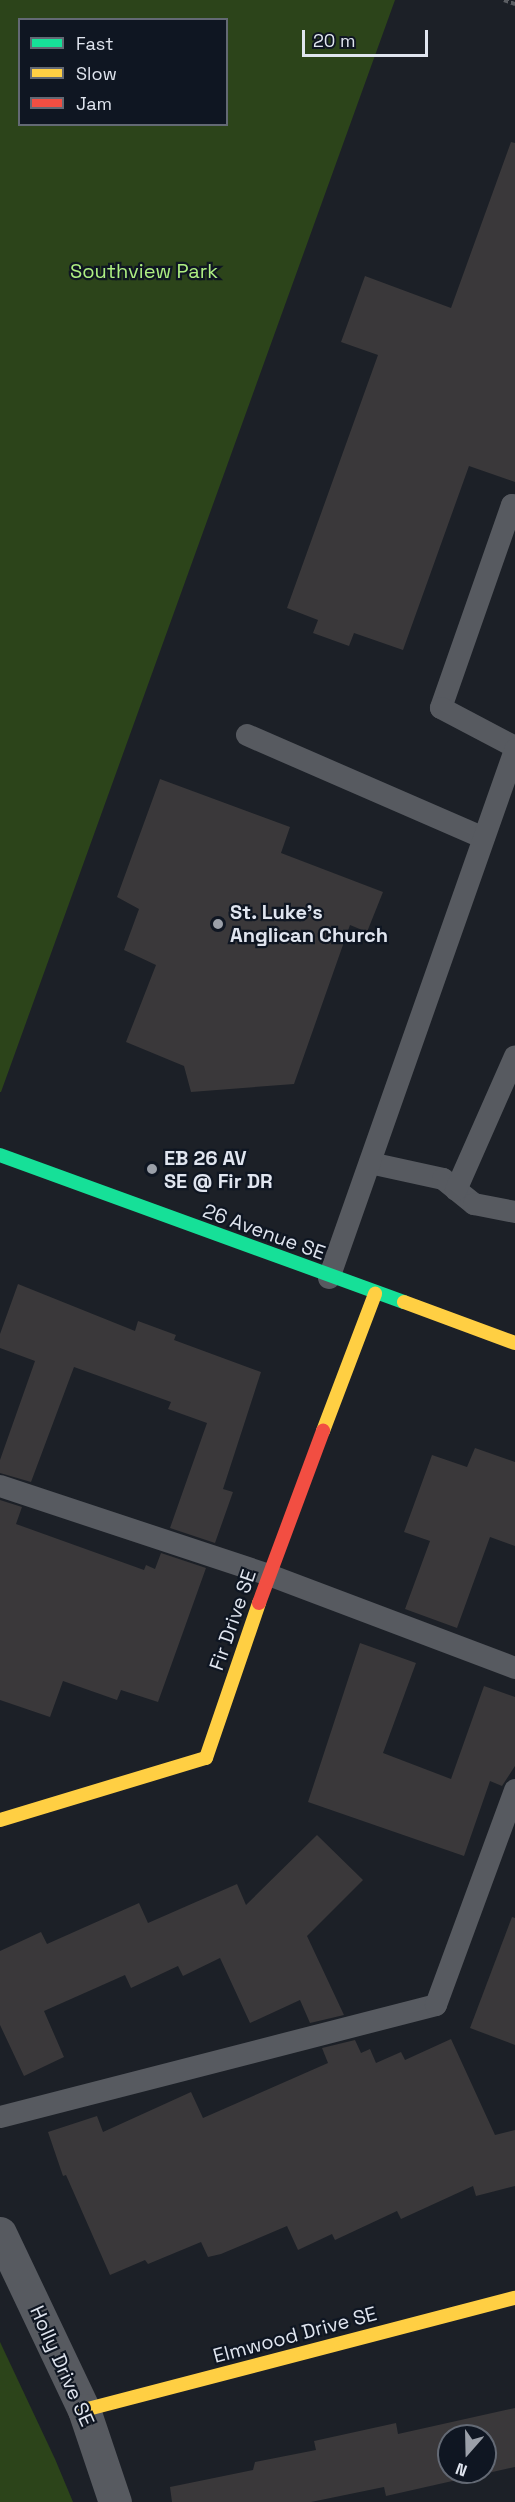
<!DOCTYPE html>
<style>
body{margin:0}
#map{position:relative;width:515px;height:2502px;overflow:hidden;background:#1c2027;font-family:"Space Grotesk",sans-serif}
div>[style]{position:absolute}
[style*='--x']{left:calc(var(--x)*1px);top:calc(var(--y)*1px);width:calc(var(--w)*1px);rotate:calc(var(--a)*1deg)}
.green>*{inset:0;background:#2c441a}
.building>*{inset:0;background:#3a383a}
.path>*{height:4px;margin-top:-2px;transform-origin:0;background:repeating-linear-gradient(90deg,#5b5e63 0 4.5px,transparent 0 7.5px)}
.lane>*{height:22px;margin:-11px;padding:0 11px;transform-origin:11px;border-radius:11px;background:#575a60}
.street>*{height:33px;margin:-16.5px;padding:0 16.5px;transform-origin:16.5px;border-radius:16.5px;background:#575a60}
.fast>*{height:14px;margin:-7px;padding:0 7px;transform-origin:7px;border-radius:7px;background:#16e098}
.slow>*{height:14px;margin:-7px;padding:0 7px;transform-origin:7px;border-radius:7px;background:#ffcf43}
.jam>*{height:14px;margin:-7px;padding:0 7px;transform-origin:7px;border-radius:7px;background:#f24e42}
.dots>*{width:16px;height:16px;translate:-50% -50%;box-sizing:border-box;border:3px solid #0f1622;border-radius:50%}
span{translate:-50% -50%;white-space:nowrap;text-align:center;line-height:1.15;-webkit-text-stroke:4.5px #0f1622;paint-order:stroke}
.park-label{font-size:20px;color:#aeee82}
.poi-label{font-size:20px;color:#e0e5ef;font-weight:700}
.left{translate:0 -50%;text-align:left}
.street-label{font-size:20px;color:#e0e5ef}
.legend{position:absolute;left:18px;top:18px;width:210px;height:108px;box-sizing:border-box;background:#0f1622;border:2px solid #636974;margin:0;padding:8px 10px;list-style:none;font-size:18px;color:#e0e5ef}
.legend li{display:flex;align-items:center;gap:12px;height:30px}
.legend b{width:30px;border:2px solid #636974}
.north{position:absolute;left:437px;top:2424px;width:60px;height:60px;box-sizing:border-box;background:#0f1622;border:2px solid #636974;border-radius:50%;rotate:200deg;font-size:16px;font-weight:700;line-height:24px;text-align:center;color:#e0e5ef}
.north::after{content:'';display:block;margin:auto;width:21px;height:27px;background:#9ba0a9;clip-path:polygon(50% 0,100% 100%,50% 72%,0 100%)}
.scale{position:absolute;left:302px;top:30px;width:126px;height:27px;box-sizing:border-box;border:3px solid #e0e5ef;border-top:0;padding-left:8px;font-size:18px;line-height:21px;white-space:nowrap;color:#e0e5ef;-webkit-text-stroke:4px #0f1622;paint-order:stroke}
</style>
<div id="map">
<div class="green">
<div style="clip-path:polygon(evenodd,0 0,395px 0,1px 1092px,0 1092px,0 0,20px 20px,226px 20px,226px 124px,20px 124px,20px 20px)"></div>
<div style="clip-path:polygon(0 2342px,55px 2459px,73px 2502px,0 2502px)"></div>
</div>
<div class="building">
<div style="clip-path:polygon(511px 142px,515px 143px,515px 482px,469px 466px,403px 650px,354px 633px,349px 646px,313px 633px,318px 620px,287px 608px,378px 355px,341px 342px,365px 276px,451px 308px)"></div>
<div style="clip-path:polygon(160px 779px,290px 827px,281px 853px,383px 892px,367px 932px,350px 925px,294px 1084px,191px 1092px,184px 1066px,126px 1042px,156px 965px,124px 950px,139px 909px,117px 897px)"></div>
<div style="clip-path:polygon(18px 1284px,135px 1331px,138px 1321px,176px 1335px,174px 1340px,261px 1372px,223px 1489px,233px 1492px,215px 1543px,170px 1528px,207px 1423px,168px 1409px,171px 1402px,74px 1367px,31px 1482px,0 1473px,0 1460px,35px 1361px,0 1348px,0 1334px)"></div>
<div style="clip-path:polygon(475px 1448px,515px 1462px,515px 1546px,490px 1537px,457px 1628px,405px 1609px,430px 1541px,404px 1532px,432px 1455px,467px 1467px)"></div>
<div style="clip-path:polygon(0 1500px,22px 1507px,16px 1524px,144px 1570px,146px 1565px,155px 1569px,161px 1553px,206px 1568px,158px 1702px,121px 1690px,117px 1700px,63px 1681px,50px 1717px,0 1700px)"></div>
<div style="clip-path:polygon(360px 1643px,416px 1663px,383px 1753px,451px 1779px,484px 1686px,515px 1697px,515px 1766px,502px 1786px,490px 1781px,464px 1856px,308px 1802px)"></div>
<div style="clip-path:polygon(317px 1835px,363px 1880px,307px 1936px,344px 2015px,310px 2023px,300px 2000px,250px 2023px,220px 1958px,183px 1976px,178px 1966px,131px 1988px,125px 1975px,44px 2011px,64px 2057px,24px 2076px,0 2025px,0 1951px,41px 1932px,47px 1944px,139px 1903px,148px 1923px,237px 1884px,246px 1905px)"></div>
<div style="clip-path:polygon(512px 1917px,515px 1918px,515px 2045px,470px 2028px)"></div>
<div style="clip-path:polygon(451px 2039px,495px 2135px,515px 2130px,515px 2186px,476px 2196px,473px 2186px,401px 2219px,397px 2211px,335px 2240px,332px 2234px,298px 2250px,287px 2226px,221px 2254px,208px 2257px,201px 2242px,148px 2264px,145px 2260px,110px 2275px,66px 2175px,63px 2176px,48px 2132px,97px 2116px,103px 2132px,191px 2092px,203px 2118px,328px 2063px,322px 2048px,355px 2040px,361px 2053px,370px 2049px,376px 2063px,401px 2052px,405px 2060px)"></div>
<div style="clip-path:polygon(evenodd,515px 2408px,515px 2467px,386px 2496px,384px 2487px,311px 2502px,172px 2502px,170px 2487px,253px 2470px,255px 2462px,316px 2450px,314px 2441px,396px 2423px,398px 2434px,515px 2408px,449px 2436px,485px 2436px,485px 2472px,449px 2472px,449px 2436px)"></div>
</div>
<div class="path">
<div style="--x:504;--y:0;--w:12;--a:20"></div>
</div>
<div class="lane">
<div style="--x:515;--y:506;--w:3;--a:-162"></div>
<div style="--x:512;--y:505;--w:215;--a:109.3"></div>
<div style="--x:441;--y:708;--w:84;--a:27.8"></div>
<div style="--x:247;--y:735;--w:258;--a:23.5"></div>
<div style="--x:370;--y:1163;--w:75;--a:12.4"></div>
<div style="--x:443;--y:1179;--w:40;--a:39"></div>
<div style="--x:474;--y:1204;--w:42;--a:11"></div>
<div style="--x:456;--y:1190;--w:146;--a:-66.2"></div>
<div style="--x:329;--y:1278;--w:560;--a:-70.59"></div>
<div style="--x:0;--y:1486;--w:283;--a:18.3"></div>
<div style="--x:269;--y:1575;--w:263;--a:20.7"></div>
<div style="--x:0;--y:2117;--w:450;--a:-14.4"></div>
<div style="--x:436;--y:2005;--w:229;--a:-69.8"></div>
</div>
<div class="street">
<div style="--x:0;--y:2233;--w:196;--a:64.6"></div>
<div style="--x:84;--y:2410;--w:97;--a:71.4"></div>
</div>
<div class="fast">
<div style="--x:0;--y:1155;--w:430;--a:20"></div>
</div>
<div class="slow">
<div style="--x:404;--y:1302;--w:118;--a:20.3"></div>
<div style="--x:323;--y:1431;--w:147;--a:-69.2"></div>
<div style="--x:0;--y:1820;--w:215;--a:-16.8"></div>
<div style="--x:206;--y:1758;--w:164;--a:-71.1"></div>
<div style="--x:84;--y:2410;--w:445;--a:-14.6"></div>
</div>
<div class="jam">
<div style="--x:259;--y:1603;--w:184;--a:-69.6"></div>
</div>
<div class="dots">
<div style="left:218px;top:924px;background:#9ba0a9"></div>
<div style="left:152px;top:1169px;background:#9ba0a9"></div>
</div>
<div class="park-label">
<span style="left:144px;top:271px">Southview Park</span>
</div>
<div class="poi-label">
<span class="left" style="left:230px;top:924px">St. Luke's<br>Anglican Church</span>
<span class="left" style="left:164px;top:1170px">EB 26 AV<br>SE @ Fir DR</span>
</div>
<div class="street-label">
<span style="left:264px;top:1232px;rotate:20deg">26 Avenue SE</span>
<span style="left:233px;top:1620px;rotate:-71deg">Fir Drive SE</span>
<span style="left:295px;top:2335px;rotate:-15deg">Elmwood Drive SE</span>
<span style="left:62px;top:2366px;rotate:66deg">Holly Drive SE</span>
</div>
<ul class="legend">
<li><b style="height:8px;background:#16e098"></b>Fast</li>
<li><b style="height:8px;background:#ffcf43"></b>Slow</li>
<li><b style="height:8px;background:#f24e42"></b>Jam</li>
</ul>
<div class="north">N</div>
<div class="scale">20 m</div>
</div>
